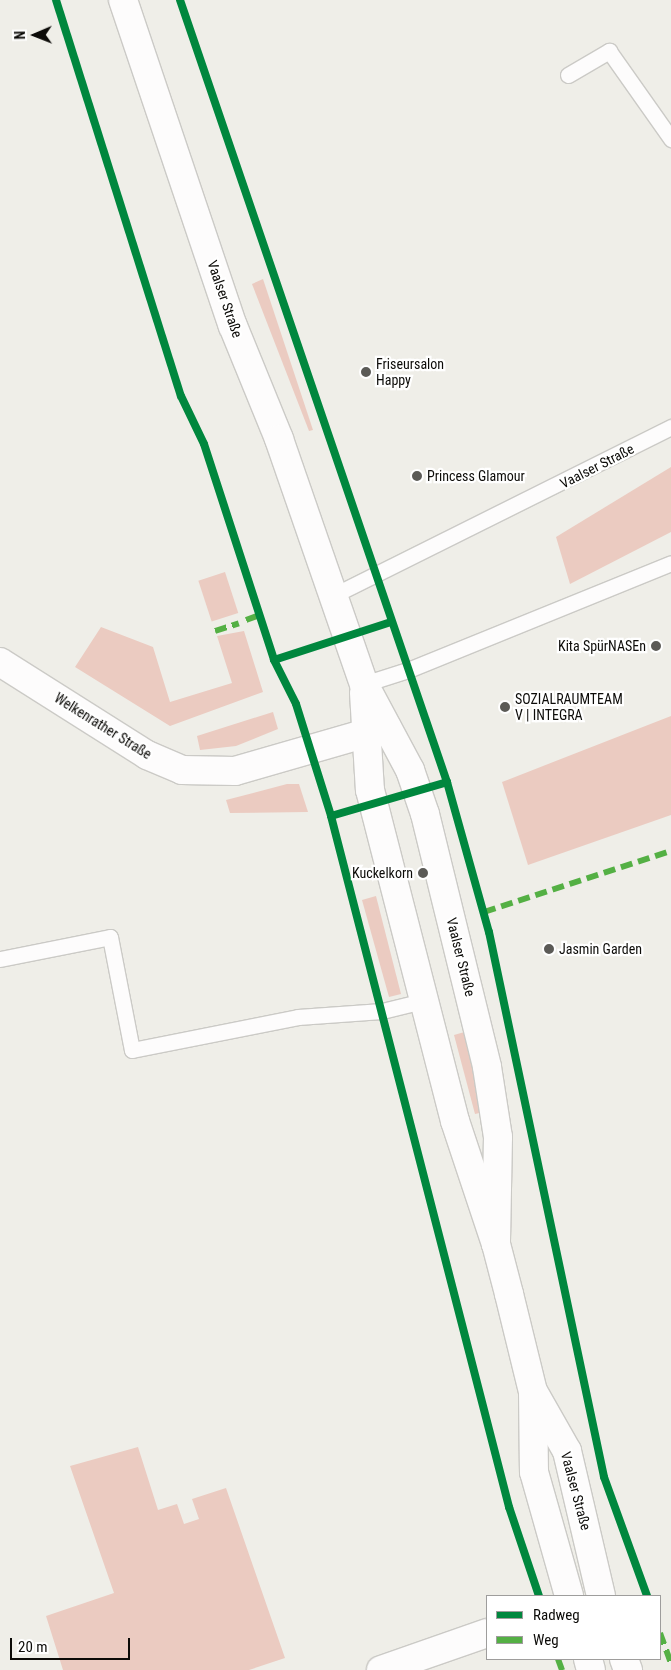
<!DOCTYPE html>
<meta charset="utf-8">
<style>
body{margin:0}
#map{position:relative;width:671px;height:1670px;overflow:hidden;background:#efeee8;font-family:"Roboto Condensed",sans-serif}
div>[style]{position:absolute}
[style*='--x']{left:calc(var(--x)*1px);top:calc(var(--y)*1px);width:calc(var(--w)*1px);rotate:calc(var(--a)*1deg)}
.green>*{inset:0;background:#ebcbc1;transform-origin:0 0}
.roads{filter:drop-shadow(1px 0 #cbcac6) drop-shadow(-1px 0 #cbcac6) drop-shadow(0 1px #cbcac6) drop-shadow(0 -1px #cbcac6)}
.lane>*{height:15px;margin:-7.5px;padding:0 7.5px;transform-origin:7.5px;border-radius:7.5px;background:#fdfcfc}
.street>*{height:28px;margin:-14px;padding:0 14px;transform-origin:14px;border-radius:14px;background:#fdfcfc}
.primary>*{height:28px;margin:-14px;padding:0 14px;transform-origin:14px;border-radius:14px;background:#fdfcfc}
.quiet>*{height:6px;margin-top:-3px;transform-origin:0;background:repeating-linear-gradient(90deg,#54b044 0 12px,transparent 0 18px)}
.cycleway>*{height:8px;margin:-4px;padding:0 4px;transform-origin:4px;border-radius:4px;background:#00873e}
.dots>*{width:14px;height:14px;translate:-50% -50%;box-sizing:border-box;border:2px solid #fff;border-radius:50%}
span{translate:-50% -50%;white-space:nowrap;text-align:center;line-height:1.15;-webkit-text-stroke:4.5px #fff;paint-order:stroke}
.street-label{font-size:14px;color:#0c0b08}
.poi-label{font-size:14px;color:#0c0b08}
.left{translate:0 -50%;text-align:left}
.right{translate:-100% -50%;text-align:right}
.legend{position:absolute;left:486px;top:1595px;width:175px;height:65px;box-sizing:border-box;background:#fff;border:1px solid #9e9d9c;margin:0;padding:6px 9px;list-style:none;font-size:15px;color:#0c0b08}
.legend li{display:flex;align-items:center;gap:10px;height:25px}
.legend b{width:25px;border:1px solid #9e9d9c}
.north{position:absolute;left:10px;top:10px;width:50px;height:50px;-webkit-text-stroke:4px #fff;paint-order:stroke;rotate:269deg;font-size:14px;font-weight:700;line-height:20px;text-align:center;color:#0c0b08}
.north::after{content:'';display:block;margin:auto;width:18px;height:22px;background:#0c0b08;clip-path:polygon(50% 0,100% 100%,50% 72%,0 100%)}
.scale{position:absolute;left:10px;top:1638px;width:120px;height:22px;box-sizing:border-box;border:2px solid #0c0b08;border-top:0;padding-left:6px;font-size:15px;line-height:18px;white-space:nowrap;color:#0c0b08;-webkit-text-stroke:4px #fff;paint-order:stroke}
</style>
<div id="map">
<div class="green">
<div style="clip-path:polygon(263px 279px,313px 430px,309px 431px,252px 284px)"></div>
<div style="clip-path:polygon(671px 467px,671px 532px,570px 584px,556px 537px)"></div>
<div style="left:225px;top:572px;width:43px;height:28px;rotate:72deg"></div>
<div style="clip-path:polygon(101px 627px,153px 647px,170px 702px,232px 683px,217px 636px,244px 631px,263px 692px,170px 726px,75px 667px)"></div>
<div style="clip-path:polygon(273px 712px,278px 729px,236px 746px,200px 750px,197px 736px)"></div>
<div style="clip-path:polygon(671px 716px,671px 815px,528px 865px,502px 782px)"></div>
<div style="clip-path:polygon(287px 784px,299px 784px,308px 812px,230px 813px,226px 800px)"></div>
<div style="clip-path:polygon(376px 896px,401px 994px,389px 997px,362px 900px)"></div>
<div style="clip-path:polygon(468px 1031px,484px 1112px,475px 1114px,454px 1035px)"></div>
<div style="clip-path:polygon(138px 1447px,158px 1510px,177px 1504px,184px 1524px,199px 1519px,192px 1499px,226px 1488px,285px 1658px,249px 1670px,63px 1670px,46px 1616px,114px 1593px,70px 1466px)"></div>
</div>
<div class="roads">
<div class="lane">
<div style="--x:568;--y:75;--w:48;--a:-30.3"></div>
<div style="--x:609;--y:51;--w:108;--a:54.8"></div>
<div style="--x:334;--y:595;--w:377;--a:-26.5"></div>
<div style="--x:364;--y:684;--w:46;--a:-17.7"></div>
<div style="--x:408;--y:670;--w:284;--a:-22.1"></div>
<div style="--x:0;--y:959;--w:112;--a:-11.3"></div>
<div style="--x:110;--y:937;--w:115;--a:79"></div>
<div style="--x:132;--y:1050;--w:169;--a:-11.2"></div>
<div style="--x:298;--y:1017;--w:84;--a:-4.1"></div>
<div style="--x:382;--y:1011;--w:42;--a:-13.7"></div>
</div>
<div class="street">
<div style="--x:0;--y:662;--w:174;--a:32.3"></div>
<div style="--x:147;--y:755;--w:38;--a:23"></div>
<div style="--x:182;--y:770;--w:53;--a:1.1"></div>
<div style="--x:235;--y:771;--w:158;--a:-16.1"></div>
<div style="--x:381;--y:1670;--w:112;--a:-19.2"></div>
</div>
<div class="primary">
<div style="--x:123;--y:0;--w:344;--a:71.4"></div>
<div style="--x:233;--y:326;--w:122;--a:67.8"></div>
<div style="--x:279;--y:439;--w:259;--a:70.9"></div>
<div style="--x:364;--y:684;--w:98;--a:61.9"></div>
<div style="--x:410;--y:770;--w:46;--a:71.2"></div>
<div style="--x:425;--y:814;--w:260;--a:76.2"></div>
<div style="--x:487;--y:1067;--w:71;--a:81.1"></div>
<div style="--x:498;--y:1137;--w:107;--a:91.1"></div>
<div style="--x:364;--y:693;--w:97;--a:86.5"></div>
<div style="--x:370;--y:790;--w:342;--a:75.6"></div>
<div style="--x:455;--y:1121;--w:130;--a:71.6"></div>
<div style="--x:496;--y:1244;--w:52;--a:75.4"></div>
<div style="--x:509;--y:1294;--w:101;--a:76.2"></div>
<div style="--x:533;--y:1392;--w:80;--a:89.3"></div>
<div style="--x:534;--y:1472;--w:129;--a:74.2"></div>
<div style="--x:534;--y:1393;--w:67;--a:60.4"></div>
<div style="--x:567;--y:1451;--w:149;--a:76.8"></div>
<div style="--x:588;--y:1659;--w:11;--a:75"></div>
<div style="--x:624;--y:1659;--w:12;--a:70"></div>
</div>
</div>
<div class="quiet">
<div style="--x:246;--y:620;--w:15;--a:-20"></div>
<div style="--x:215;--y:631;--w:25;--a:-18"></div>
<div style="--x:484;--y:912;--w:197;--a:-18.1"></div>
<div style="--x:660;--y:1633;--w:33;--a:70"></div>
<div style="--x:558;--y:1659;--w:12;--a:70"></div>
</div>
<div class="cycleway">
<div style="--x:56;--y:0;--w:415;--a:72.5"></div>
<div style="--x:181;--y:396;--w:53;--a:64.4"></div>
<div style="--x:204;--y:444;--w:227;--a:72"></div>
<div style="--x:274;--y:660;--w:49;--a:63.4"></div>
<div style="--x:296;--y:704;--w:117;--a:72.6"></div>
<div style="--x:331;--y:816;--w:714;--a:75.55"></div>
<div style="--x:509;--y:1507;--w:94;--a:71.4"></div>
<div style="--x:180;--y:0;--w:826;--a:71.15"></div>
<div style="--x:447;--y:782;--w:156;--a:74.4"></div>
<div style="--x:489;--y:932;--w:557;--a:78.08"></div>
<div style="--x:604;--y:1477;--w:127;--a:70.1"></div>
<div style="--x:274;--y:660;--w:123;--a:-18"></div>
<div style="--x:331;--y:816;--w:121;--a:-16.3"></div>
</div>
<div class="dots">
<div style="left:366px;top:372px;background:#5b5a56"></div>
<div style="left:417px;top:476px;background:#5b5a56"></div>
<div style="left:656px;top:646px;background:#5b5a56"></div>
<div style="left:505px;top:707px;background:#5b5a56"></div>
<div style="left:423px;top:873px;background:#5b5a56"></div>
<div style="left:549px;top:949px;background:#5b5a56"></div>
</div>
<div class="street-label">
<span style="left:225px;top:299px;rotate:71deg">Vaalser Straße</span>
<span style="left:597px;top:466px;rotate:-27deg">Vaalser Straße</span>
<span style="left:103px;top:726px;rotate:32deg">Welkenrather Straße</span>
<span style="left:461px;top:957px;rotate:76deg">Vaalser Straße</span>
<span style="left:576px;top:1491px;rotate:75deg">Vaalser Straße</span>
</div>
<div class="poi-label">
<span class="left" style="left:376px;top:372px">Friseursalon<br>Happy</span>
<span class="left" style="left:427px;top:476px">Princess Glamour</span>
<span class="right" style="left:646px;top:646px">Kita SpürNASEn</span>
<span class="left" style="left:515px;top:707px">SOZIALRAUMTEAM<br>V | INTEGRA</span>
<span class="right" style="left:413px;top:873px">Kuckelkorn</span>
<span class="left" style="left:559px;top:949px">Jasmin Garden</span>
</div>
<ul class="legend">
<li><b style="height:6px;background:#00873e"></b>Radweg</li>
<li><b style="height:6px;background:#54b044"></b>Weg</li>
</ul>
<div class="north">N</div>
<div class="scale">20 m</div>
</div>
